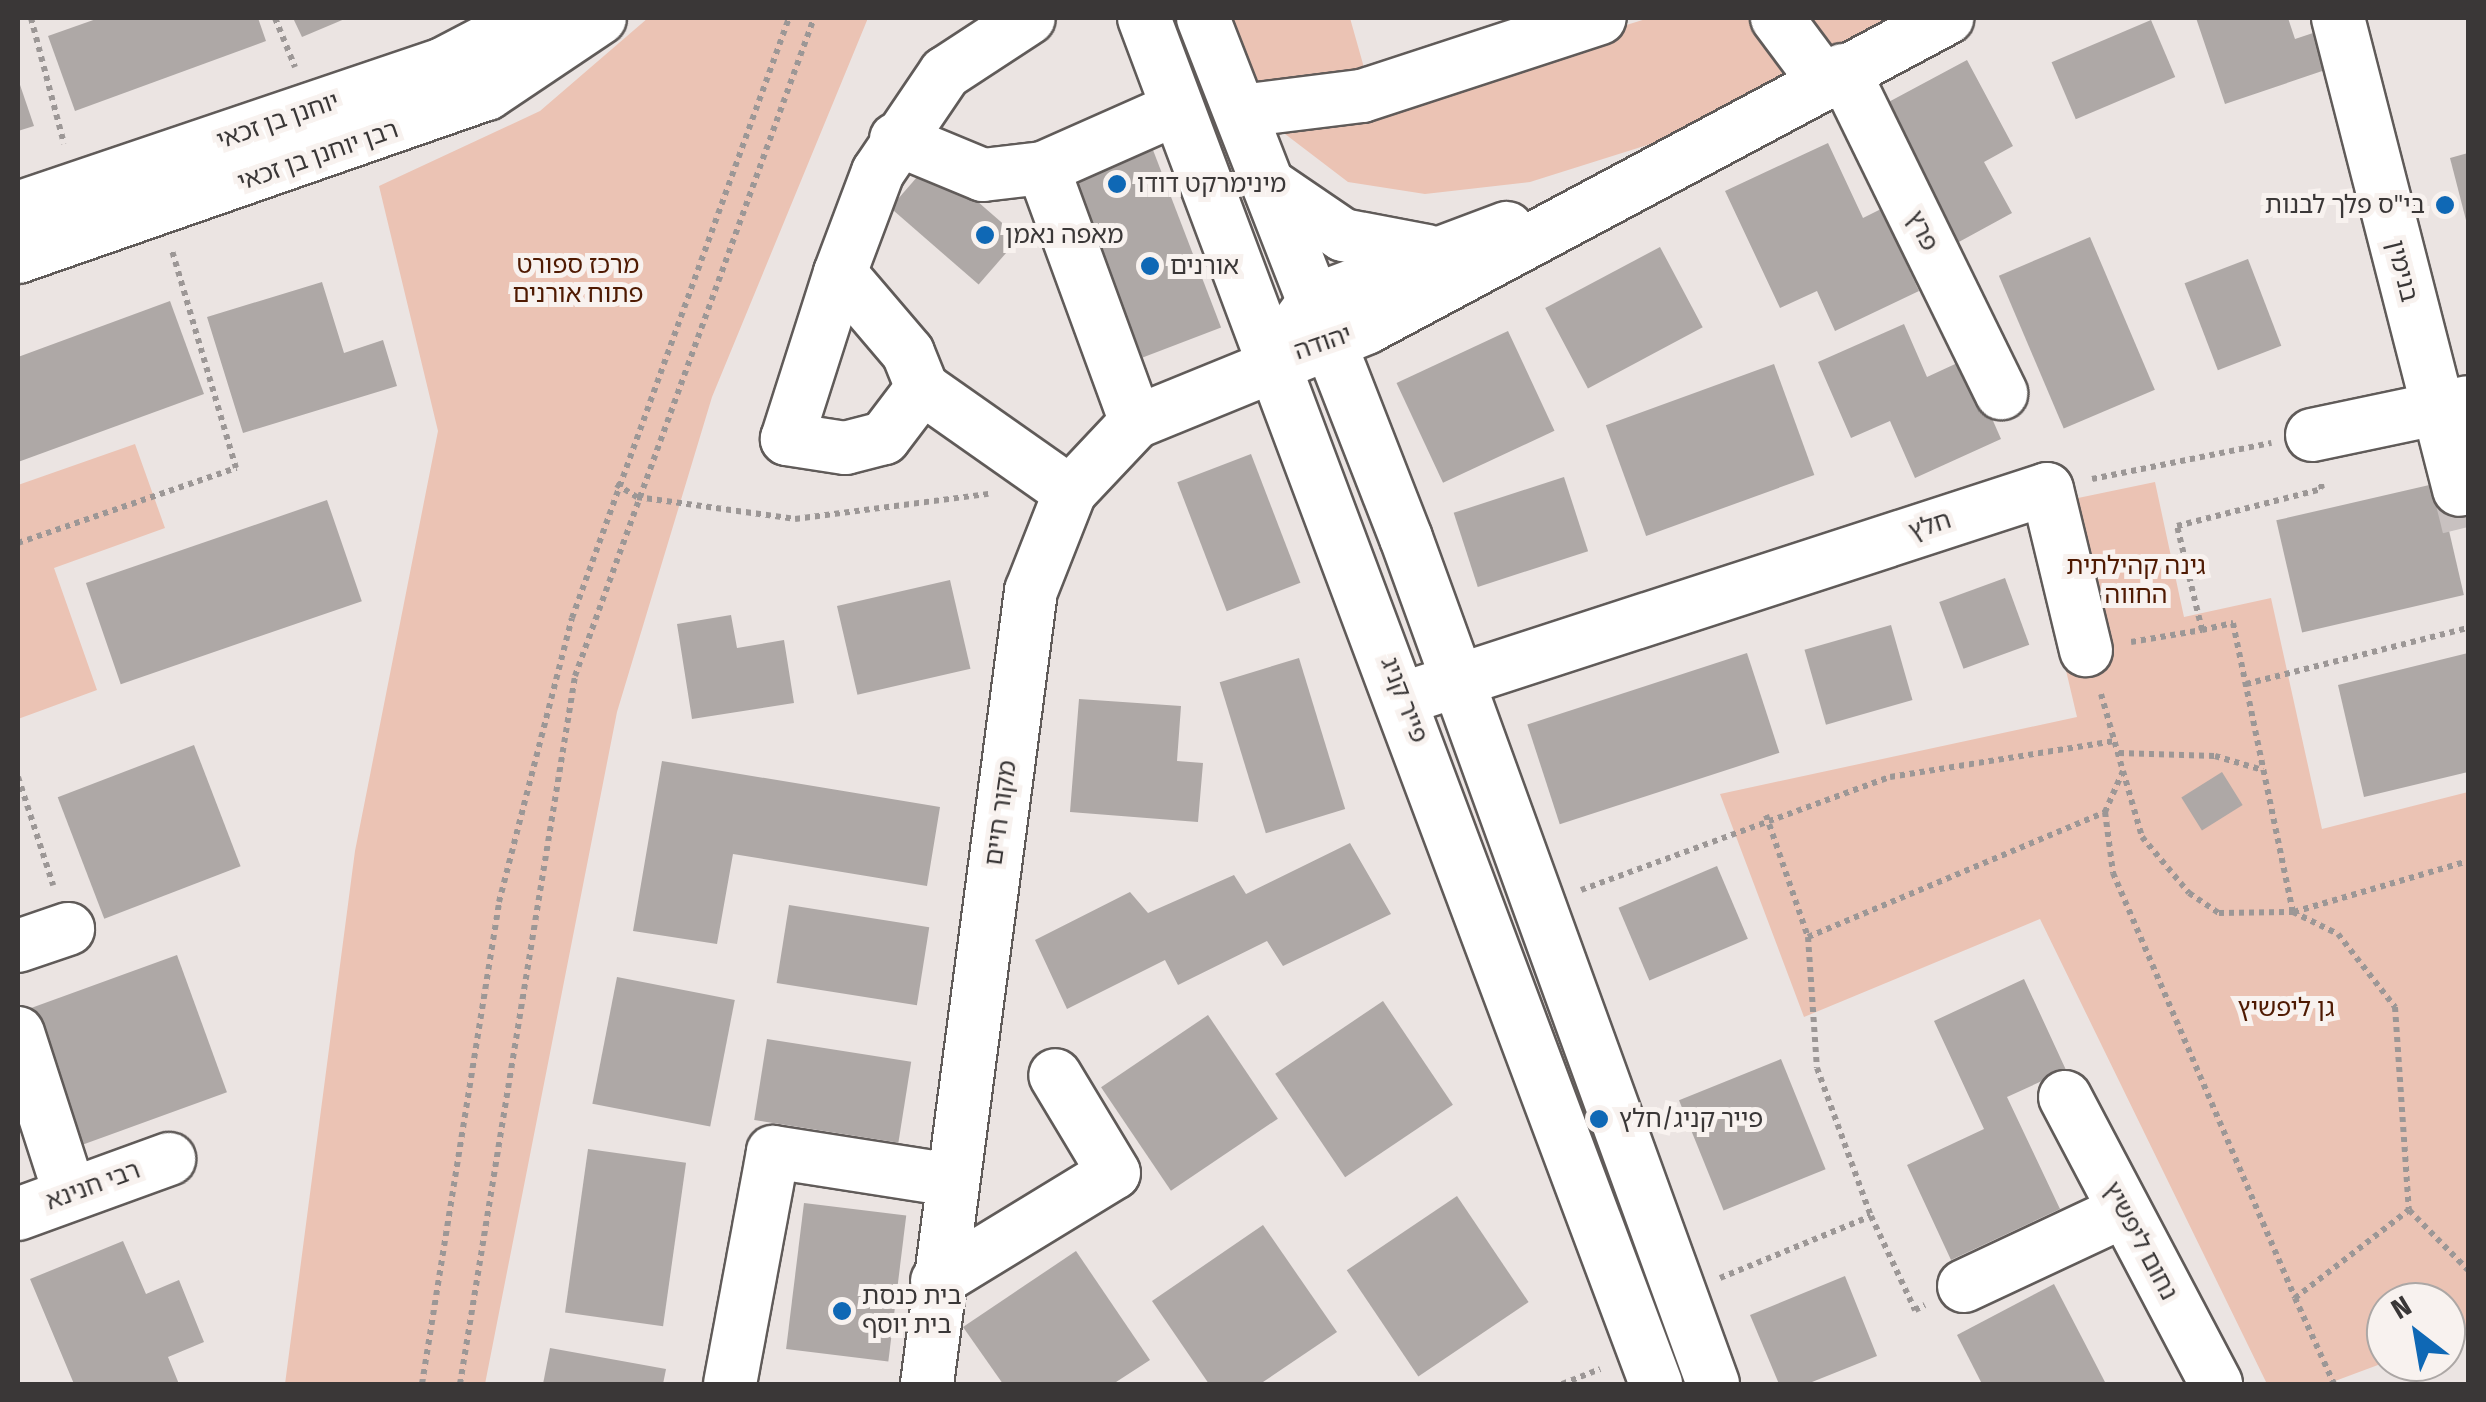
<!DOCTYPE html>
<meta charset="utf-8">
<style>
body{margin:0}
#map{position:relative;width:2486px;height:1402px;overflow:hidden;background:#ebe4e2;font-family:"Fira Sans Condensed","Noto Sans Hebrew",sans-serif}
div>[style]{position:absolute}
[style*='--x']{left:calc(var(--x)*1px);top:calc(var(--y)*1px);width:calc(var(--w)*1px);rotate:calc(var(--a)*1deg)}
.green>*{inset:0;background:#ebc3b4}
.building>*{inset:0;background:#aea8a6;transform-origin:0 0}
.minor-tunnel>*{height:52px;margin-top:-26px;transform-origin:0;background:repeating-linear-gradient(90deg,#c8c1c0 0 52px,transparent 0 78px)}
.path>*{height:6px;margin-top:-3px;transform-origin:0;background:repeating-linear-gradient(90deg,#9c9796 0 5px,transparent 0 10px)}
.roads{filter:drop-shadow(2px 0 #605b59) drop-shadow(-2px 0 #605b59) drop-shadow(0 2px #605b59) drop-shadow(0 -2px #605b59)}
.minor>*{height:52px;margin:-26px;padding:0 26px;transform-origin:26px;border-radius:26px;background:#fff}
.dots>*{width:28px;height:28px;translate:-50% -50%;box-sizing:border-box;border:5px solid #f8f2ef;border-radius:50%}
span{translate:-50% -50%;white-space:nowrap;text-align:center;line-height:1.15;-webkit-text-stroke:10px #f8f2ef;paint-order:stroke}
.street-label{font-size:25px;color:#3a3737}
.poi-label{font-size:25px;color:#3a3737}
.left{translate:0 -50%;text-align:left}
.right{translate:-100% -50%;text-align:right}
.park-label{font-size:25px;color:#4f1a02}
.frame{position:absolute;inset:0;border:20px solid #3a3737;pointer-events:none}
.north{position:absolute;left:2366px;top:1282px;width:100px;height:100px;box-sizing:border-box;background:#f8f2ef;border:2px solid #aca7a5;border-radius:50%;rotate:329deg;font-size:28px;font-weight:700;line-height:40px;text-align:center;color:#3a3737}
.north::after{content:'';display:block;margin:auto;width:35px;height:45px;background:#0f68b5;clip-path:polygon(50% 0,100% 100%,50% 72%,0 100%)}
</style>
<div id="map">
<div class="green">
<div style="clip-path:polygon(648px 18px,868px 18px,712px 397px,617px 712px,485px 1384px,285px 1384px,355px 851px,438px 431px,379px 186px,540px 111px)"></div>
<div style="clip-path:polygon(1229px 18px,1350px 18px,1374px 103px,1649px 18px,1915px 18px,1733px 118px,1530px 182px,1425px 194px,1348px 182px,1268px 121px)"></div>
<div style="clip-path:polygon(135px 444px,165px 528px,54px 568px,97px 690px,18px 719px,18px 485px)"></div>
<div style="clip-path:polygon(2155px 482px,2184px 617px,2271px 598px,2322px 829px,2468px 792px,2468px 1330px,2446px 1338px,2446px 1302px,2386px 1302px,2386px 1362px,2327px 1384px,2267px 1384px,2040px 919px,1804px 1017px,1720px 794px,2077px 717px,2060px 645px,2105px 633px,2078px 498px)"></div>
</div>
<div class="building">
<div style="clip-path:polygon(99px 18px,258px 18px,266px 41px,75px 111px,48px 36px)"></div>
<div style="clip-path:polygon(293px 18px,347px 18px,302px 37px)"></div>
<div style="clip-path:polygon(2196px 18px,2288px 18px,2295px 39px,2325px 29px,2337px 66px,2225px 104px)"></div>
<div style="left:2151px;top:20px;width:62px;height:108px;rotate:67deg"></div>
<div style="clip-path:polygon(1967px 60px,2013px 146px,1984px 162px,2012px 213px,1946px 249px,1883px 105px)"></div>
<div style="clip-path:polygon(18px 79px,34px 126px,18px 131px)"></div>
<div style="clip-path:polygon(1828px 143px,1863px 218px,1881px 209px,1919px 291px,1835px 331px,1817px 291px,1780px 308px,1725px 191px)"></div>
<div style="left:1153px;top:150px;width:190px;height:84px;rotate:69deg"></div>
<div style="clip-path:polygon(2468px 153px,2468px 224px,2467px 224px,2450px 158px)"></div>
<div style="left:931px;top:161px;width:117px;height:62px;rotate:41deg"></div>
<div style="left:2090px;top:237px;width:166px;height:99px;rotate:67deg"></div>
<div style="left:1660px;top:247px;width:91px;height:130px;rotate:62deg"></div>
<div style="left:2248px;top:259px;width:93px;height:68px;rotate:69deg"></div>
<div style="clip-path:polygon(322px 282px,344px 353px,383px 340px,397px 386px,243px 433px,207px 317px)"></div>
<div style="clip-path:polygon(170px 301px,204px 394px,18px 462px,18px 357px)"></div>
<div style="clip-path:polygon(1904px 324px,1927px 377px,1966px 359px,2001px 439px,1915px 478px,1890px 421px,1851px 438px,1818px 362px)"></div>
<div style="left:1508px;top:331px;width:110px;height:123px;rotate:65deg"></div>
<div style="left:1774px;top:364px;width:118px;height:179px;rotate:70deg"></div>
<div style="left:1251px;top:454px;width:138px;height:79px;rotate:69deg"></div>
<div style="left:1564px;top:477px;width:78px;height:116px;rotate:72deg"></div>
<div style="left:2438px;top:483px;width:115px;height:166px;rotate:77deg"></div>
<div style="left:327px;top:500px;width:107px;height:255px;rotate:71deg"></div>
<div style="left:2005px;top:578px;width:71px;height:70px;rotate:70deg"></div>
<div style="left:950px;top:580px;width:91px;height:116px;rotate:77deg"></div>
<div style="clip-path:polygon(731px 615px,737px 648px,784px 640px,794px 703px,692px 719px,677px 624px)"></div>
<div style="left:1891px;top:625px;width:78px;height:90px;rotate:74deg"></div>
<div style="left:1747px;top:653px;width:105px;height:231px;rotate:72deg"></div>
<div style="clip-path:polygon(2468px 653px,2468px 772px,2364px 797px,2338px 685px)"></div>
<div style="left:1299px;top:658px;width:158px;height:83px;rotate:73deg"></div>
<div style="clip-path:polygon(1079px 699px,1181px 706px,1177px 761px,1203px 763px,1198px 822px,1070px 812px)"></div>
<div style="left:194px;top:745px;width:130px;height:146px;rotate:69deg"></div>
<div style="clip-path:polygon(662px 761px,940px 807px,927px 886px,733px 854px,717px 944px,633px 931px)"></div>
<div style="left:2222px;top:772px;width:39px;height:48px;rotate:58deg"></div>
<div style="clip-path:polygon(1350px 843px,1391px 914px,1283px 966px,1267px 941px,1178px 985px,1165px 960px,1067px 1009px,1035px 940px,1130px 892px,1148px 913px,1234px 875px,1246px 894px)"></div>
<div style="left:1717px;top:866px;width:79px;height:107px;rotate:67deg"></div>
<div style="left:789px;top:905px;width:142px;height:79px;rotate:9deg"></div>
<div style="left:177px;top:955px;width:146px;height:164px;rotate:70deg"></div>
<div style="left:617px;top:977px;width:120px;height:129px;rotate:11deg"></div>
<div style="clip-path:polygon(2024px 979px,2066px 1070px,2007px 1097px,2060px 1209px,1951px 1260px,1907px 1165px,1984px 1129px,1934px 1021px)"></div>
<div style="left:1383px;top:1001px;width:125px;height:130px;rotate:56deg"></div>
<div style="left:1208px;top:1015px;width:125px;height:129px;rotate:56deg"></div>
<div style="left:767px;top:1039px;width:146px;height:82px;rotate:9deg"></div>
<div style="left:1781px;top:1059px;width:119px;height:110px;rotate:68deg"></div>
<div style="left:588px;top:1149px;width:99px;height:165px;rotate:8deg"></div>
<div style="left:1457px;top:1196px;width:128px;height:133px;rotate:56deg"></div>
<div style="left:804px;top:1203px;width:103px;height:147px;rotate:7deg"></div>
<div style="clip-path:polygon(1263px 1225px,1337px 1332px,1260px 1384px,1209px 1384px,1152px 1301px)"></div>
<div style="clip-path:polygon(123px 1241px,146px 1294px,179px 1280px,204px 1342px,168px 1357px,179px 1384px,74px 1384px,30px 1279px)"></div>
<div style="clip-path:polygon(1076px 1251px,1150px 1360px,1113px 1384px,1003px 1384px,963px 1327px)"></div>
<div style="clip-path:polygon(1845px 1276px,1877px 1356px,1807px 1384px,1779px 1384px,1750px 1315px)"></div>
<div style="clip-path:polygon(2054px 1284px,2106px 1384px,1982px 1384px,1957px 1335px)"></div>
<div style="clip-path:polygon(550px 1348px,666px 1369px,663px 1384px,543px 1384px)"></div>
</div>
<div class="minor-tunnel">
<div style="--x:2459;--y:490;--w:38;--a:76"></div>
</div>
<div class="path">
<div style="--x:31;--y:18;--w:130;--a:75.3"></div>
<div style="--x:275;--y:18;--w:53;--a:67.8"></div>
<div style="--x:2092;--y:479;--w:183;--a:-11.4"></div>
<div style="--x:616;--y:484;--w:25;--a:32"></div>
<div style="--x:637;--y:497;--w:160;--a:7.9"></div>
<div style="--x:795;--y:519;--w:195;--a:-7.4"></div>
<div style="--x:18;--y:543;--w:231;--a:-19"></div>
<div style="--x:236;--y:468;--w:227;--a:-106.4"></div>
<div style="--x:2202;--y:630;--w:32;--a:-13"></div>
<div style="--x:2233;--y:623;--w:295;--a:78.3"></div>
<div style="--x:2131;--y:642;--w:72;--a:-9.6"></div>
<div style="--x:2202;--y:630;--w:107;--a:-103.5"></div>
<div style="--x:2177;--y:526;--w:150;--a:-14.3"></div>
<div style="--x:2322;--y:489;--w:9;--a:-103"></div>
<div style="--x:2246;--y:684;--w:229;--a:-14.2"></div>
<div style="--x:2101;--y:694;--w:80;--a:74.1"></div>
<div style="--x:2123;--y:771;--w:45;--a:113.7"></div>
<div style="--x:2105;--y:812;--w:62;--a:82.5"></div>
<div style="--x:2113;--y:873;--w:462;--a:66.8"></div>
<div style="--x:2295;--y:1298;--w:144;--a:-37.7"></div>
<div style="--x:2409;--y:1210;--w:84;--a:45.5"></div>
<div style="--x:2119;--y:753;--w:96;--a:1.8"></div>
<div style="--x:2215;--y:756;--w:50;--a:16.3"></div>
<div style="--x:2123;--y:771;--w:69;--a:73.9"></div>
<div style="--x:2142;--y:837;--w:73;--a:50"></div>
<div style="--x:2189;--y:893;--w:36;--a:34"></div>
<div style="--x:2219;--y:913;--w:74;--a:-0.8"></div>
<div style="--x:2293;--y:912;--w:50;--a:26.1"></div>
<div style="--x:2338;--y:934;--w:93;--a:52"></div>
<div style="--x:2395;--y:1007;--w:203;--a:86.1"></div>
<div style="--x:18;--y:777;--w:114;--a:72"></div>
<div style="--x:1766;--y:815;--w:129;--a:71"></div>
<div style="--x:1808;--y:937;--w:322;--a:-22.8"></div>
<div style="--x:1581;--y:890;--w:329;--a:-20.1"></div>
<div style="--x:1890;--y:777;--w:229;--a:-9.1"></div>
<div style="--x:2294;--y:912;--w:181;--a:-16.3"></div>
<div style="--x:1808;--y:937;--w:131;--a:86.1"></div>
<div style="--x:1817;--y:1068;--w:158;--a:70"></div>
<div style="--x:1720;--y:1278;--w:163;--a:-22.3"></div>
<div style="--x:1871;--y:1216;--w:104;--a:64.9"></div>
<div style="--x:1915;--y:1310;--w:11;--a:-27"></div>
<div style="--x:2295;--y:1298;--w:94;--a:65.6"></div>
<div style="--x:422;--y:1384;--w:488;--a:-80.9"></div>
<div style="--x:499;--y:902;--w:293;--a:-75.6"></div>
<div style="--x:572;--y:618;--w:638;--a:-70.12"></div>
<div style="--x:460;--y:1384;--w:717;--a:-80.77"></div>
<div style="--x:575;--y:676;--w:700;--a:-70.04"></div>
<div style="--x:1562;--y:1384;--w:41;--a:-21.5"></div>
</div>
<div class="roads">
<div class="minor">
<div style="--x:1144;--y:18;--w:1459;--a:69.45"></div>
<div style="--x:1203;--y:18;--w:558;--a:68.68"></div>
<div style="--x:1406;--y:538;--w:900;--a:70.05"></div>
<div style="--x:1777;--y:18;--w:79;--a:53.3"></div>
<div style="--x:2338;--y:18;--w:487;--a:75.6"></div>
<div style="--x:1843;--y:70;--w:360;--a:63.9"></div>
<div style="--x:1241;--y:111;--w:122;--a:-7.1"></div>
<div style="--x:1362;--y:96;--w:250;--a:-18.1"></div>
<div style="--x:896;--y:139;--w:94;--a:22.5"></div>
<div style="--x:983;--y:175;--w:60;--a:-6.7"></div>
<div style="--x:1271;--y:186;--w:87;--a:34.2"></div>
<div style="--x:1343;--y:235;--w:86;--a:10.7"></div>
<div style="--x:18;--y:208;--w:449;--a:-18.7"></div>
<div style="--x:443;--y:64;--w:99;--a:-27.6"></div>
<div style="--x:18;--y:257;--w:497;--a:-19.2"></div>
<div style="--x:487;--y:94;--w:136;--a:-33.9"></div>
<div style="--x:840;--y:273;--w:105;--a:49.6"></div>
<div style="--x:908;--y:353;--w:38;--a:68"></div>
<div style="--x:922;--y:388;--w:63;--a:127.2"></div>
<div style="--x:884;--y:438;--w:40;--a:165.6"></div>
<div style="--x:845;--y:448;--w:59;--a:-171.2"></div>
<div style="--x:787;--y:439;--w:174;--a:-72.3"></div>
<div style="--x:840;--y:273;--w:108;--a:-69.4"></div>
<div style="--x:878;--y:172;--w:120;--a:-55.9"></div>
<div style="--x:945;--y:73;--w:100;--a:-33.2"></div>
<div style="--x:1294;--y:329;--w:36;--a:-54"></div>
<div style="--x:1315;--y:300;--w:205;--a:-20.6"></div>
<div style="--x:922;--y:388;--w:181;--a:35.1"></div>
<div style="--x:1136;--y:422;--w:270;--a:-110.1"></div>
<div style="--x:1043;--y:168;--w:145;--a:-23.9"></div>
<div style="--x:2312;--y:435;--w:159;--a:-11.9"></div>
<div style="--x:1420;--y:693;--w:659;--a:-18.02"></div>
<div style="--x:2047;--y:489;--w:166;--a:76.4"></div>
<div style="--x:18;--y:946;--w:53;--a:-18.8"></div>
<div style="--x:18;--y:1033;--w:169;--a:72.1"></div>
<div style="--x:2065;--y:1097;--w:324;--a:62.2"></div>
<div style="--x:18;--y:1214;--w:161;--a:-20"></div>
<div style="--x:937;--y:1281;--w:207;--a:-31.4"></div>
<div style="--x:1114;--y:1173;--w:114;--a:-121"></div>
<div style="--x:1964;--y:1286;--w:177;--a:-25.1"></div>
<div style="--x:730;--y:1384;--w:236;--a:-79.5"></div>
<div style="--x:773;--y:1152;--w:181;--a:8.9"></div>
<div style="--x:927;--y:1384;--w:800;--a:-82.53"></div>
<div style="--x:1031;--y:591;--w:106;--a:-68.5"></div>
<div style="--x:1070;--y:492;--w:96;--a:-46.7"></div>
<div style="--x:1136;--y:422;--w:248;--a:-22.2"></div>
<div style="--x:1366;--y:328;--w:659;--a:-28.08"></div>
</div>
</div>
<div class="dots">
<div style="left:1117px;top:184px;background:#0f68b5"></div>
<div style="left:2445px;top:205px;background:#0f68b5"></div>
<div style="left:985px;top:235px;background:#0f68b5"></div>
<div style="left:1150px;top:266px;background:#0f68b5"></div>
<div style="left:1599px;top:1119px;background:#0f68b5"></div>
<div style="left:842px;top:1311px;background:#0f68b5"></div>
</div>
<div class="street-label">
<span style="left:278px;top:121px;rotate:-19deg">יוחנן בן זכאי</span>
<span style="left:318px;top:156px;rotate:-19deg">רבן יוחנן בן זכאי</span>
<span style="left:1922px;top:231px;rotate:64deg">פרץ</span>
<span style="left:2402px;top:271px;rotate:76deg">בנימין</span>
<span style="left:1323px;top:343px;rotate:-19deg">יהודה</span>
<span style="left:1930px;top:526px;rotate:-18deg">חלץ</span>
<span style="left:1404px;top:700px;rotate:69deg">פייר קניג</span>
<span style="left:1001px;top:813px;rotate:-82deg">מקור חיים</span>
<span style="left:93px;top:1186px;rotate:-20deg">רבי חנינא</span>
<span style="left:2140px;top:1241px;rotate:62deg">נחום ליפשיץ</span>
</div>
<div class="poi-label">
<span class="left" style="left:1137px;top:184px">מינימרקט דודו</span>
<span class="right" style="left:2425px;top:205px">בי"ס פלך לבנות</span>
<span class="left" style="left:1005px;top:235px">מאפה נאמן</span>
<span class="left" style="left:1170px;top:266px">אורנים</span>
<span class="left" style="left:1619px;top:1119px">פייר קניג/חלץ</span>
<span class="left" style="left:862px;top:1311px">בית כנסת<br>בית יוסף</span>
</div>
<div class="park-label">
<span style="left:578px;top:280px">מרכז ספורט<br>פתוח אורנים</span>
<span style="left:2136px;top:581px">גינה קהילתית<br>החווה</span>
<span style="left:2286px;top:1008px">גן ליפשיץ</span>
</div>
<div class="frame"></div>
<div class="north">N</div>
</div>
